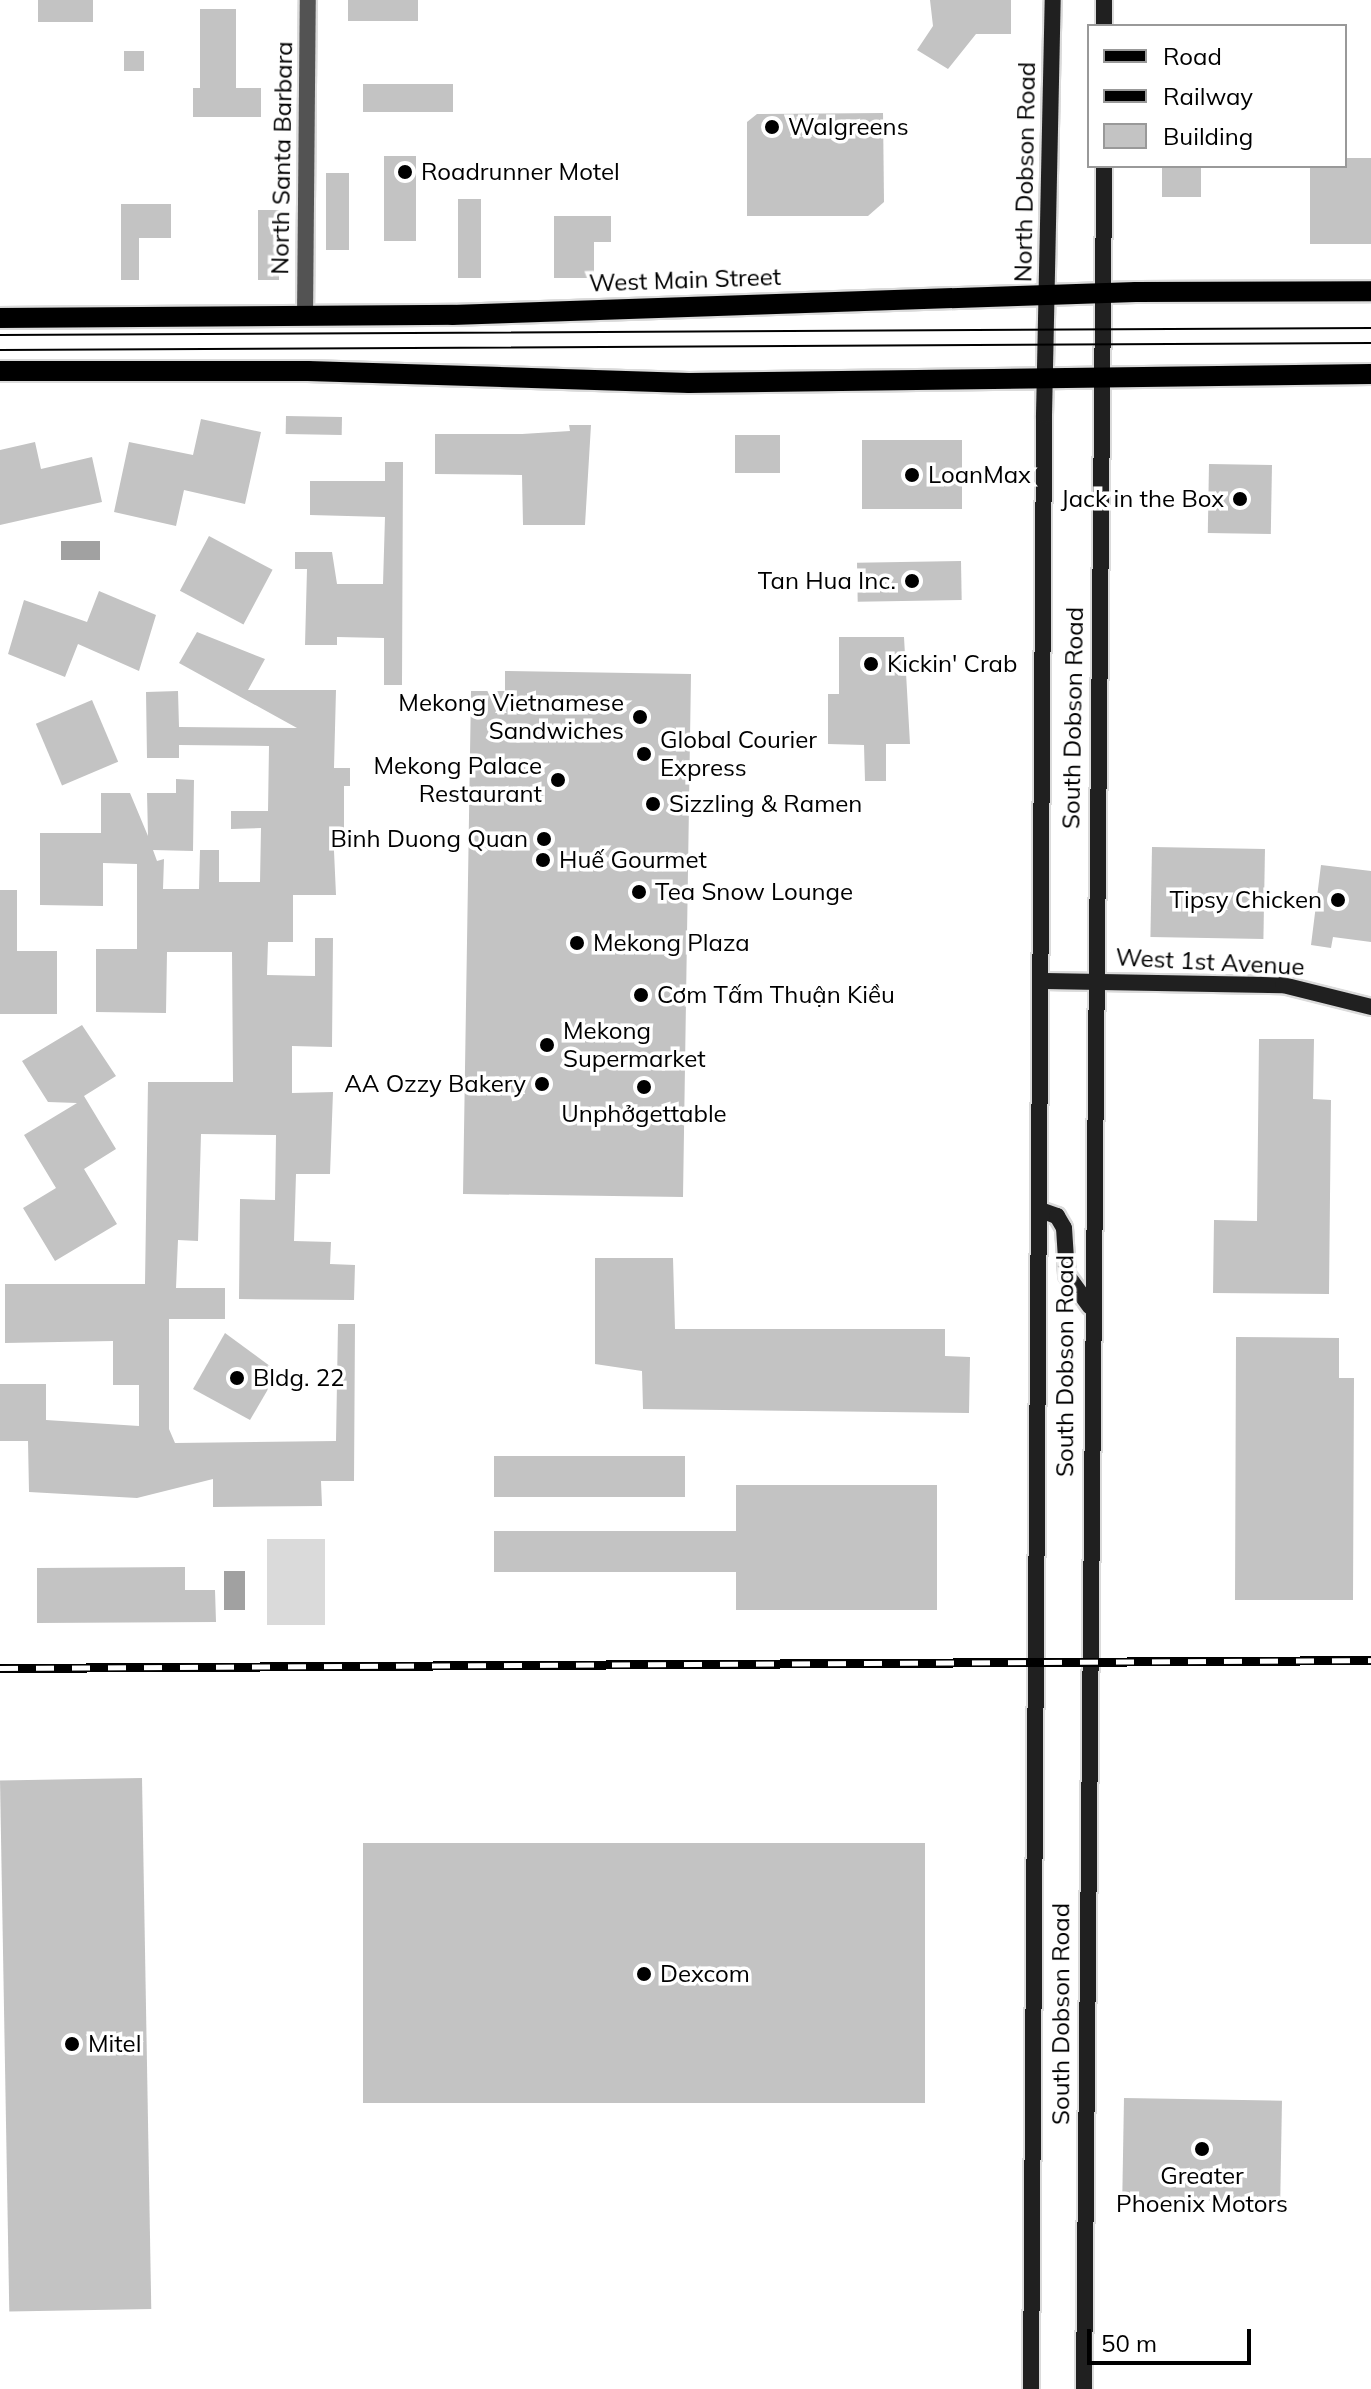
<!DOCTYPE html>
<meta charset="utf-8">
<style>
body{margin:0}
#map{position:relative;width:1371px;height:2389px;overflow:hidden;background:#fff;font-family:Mulish,sans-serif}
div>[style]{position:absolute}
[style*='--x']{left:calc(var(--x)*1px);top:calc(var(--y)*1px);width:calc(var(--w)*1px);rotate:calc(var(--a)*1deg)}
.green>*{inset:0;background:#dadada;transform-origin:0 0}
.water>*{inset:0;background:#a1a1a1;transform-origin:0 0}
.building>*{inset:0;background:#c3c3c3;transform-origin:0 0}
.roads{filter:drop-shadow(2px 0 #dbdbdb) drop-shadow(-2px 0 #dbdbdb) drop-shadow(0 2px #dbdbdb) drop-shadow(0 -2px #dbdbdb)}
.street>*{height:16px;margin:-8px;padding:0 8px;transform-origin:8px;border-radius:8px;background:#535353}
.secondary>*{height:16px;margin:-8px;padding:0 8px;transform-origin:8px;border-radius:8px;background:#202020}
.primary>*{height:20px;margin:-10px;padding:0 10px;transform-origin:10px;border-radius:10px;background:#000}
.tram>*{height:2px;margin:-1px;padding:0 1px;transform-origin:1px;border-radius:1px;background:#000}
.rail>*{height:9px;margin-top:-4.5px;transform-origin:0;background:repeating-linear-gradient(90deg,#fff 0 18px,#000 0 36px);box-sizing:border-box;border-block:2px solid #000}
.dots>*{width:22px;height:22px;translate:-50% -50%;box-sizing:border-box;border:4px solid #fff;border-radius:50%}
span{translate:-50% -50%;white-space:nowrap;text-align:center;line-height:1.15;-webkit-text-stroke:7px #fff;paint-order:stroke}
.poi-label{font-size:24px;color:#000}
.left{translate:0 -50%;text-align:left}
.right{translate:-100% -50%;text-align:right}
.street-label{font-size:24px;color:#000}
.legend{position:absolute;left:1087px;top:24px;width:260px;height:144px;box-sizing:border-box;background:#fff;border:2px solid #999;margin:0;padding:10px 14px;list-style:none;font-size:24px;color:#000}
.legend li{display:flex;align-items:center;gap:16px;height:40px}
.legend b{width:40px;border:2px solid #999}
.scale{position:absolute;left:1087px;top:2329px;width:164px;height:36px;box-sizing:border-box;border:4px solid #000;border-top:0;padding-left:10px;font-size:24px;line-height:28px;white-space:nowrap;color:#000;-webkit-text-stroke:6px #fff;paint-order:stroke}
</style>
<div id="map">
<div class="green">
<div style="left:267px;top:1539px;width:58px;height:86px"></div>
</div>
<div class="water">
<div style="left:61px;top:541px;width:39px;height:19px"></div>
<div style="left:224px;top:1571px;width:21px;height:39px"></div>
</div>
<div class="building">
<div style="left:38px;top:0;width:55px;height:22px"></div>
<div style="left:348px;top:0;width:70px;height:21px"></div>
<div style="clip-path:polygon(930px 0,1011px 0,1011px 34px,976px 34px,948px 69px,917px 50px,933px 26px)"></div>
<div style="clip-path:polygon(200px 9px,236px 9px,236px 88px,261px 88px,261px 117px,193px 117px,193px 88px,200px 88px)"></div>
<div style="left:124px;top:51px;width:20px;height:20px"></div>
<div style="left:363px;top:84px;width:90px;height:28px"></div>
<div style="clip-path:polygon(883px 113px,884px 202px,868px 216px,747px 216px,747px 122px,757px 114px)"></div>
<div style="left:384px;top:156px;width:32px;height:85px"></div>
<div style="clip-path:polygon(1345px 158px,1371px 158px,1371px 244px,1310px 244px,1310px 166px,1345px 166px)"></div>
<div style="left:1162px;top:166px;width:39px;height:31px"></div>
<div style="left:326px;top:173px;width:23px;height:77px"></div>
<div style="left:458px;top:199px;width:23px;height:79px"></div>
<div style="clip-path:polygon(121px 204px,171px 204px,171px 238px,139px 238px,139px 280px,121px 280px)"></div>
<div style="left:258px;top:210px;width:21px;height:70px"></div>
<div style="clip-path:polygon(554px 216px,611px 216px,611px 242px,594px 242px,594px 278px,554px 278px)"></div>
<div style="left:286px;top:416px;width:56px;height:18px;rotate:1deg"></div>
<div style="clip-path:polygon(201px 419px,261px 432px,245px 504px,184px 490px,176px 526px,114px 512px,129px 442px,193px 455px)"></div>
<div style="clip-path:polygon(569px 425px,591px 425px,585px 525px,523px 525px,522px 475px,435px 474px,435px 434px,522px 434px,570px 431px)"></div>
<div style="left:735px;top:435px;width:45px;height:38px"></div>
<div style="left:862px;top:440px;width:100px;height:69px"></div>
<div style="clip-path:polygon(35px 442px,41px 469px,92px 457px,102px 502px,0 525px,0 450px)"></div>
<div style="clip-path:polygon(385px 462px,403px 462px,402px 685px,384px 685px,384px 638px,337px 637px,337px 645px,305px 645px,307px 569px,295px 569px,295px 552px,332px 552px,337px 584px,383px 584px,385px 517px,310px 515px,310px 481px,385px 481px)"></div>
<div style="left:1209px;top:464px;width:63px;height:69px;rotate:1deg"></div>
<div style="left:209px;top:536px;width:72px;height:62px;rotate:28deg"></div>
<div style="left:961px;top:561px;width:39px;height:104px;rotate:89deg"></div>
<div style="clip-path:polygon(99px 591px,156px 615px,139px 671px,78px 644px,65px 677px,8px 654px,24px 600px,87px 622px)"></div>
<div style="clip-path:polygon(197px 632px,265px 659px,248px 690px,336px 690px,334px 768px,350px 768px,350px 786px,344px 786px,344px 829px,333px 829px,336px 895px,293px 895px,293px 942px,268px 942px,267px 975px,315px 976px,315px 938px,333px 938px,332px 1047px,292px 1046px,292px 1093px,333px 1092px,330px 1174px,296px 1174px,294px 1241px,331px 1242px,330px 1264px,355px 1265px,354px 1300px,239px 1299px,240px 1199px,275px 1200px,276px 1135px,201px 1134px,198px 1241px,178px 1240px,176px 1288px,225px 1288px,225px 1319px,169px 1319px,169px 1429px,175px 1443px,336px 1441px,338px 1324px,355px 1324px,354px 1481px,321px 1481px,322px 1506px,213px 1507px,213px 1479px,137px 1498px,29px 1492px,28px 1441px,0 1441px,0 1384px,46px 1384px,46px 1420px,139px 1426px,139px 1385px,113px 1385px,113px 1341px,5px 1343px,5px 1284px,145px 1284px,148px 1082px,233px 1082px,232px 952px,167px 952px,166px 1013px,96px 1012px,96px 949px,137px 949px,137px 864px,103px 863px,103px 906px,40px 905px,40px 833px,101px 833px,101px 793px,130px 793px,148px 836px,147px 793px,176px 793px,176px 779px,194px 780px,193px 851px,153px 850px,157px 861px,164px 859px,163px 889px,199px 889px,200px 850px,219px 850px,219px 882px,260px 882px,261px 828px,231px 829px,231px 811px,268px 811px,269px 746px,179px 745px,179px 758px,147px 758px,146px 692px,178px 691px,179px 727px,297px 728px,179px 663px)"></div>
<div style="clip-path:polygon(839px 637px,904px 637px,910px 744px,886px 744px,886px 781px,865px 781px,864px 745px,828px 744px,828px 694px,839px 694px)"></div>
<div style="clip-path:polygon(505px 671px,691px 674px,683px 1197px,463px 1194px,471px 691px,505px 691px)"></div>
<div style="left:92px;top:700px;width:67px;height:61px;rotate:67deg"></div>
<div style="left:1152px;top:847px;width:113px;height:90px;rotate:1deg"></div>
<div style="clip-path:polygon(1321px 865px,1371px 871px,1371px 942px,1333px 937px,1331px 948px,1311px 945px)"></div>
<div style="clip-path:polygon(0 890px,17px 890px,17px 951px,57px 951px,57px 1014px,0 1014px)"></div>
<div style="clip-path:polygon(82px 1025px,116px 1076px,84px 1096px,116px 1149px,84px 1169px,117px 1224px,55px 1261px,23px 1208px,56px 1188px,24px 1135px,77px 1103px,48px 1102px,22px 1061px)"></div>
<div style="clip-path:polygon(1259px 1039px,1314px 1039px,1313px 1099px,1331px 1100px,1329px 1294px,1213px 1293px,1214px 1220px,1257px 1221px)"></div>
<div style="clip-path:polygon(595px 1258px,673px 1258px,675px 1329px,945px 1329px,945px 1356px,970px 1357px,969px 1413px,643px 1409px,642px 1371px,595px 1364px)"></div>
<div style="clip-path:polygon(225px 1333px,278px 1372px,250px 1420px,193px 1389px)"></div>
<div style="clip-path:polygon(1236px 1337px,1339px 1338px,1339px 1378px,1354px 1378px,1353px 1600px,1235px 1600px)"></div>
<div style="left:494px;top:1456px;width:191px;height:41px"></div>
<div style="clip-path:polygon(736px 1485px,937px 1485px,937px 1610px,736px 1610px,736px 1572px,494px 1572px,494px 1531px,736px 1531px)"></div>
<div style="clip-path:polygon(185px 1567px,185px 1590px,215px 1590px,216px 1622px,37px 1623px,37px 1568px)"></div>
<div style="left:142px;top:1778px;width:531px;height:142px;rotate:89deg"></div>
<div style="left:925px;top:1843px;width:260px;height:562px;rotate:90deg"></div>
<div style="left:1124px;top:2098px;width:158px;height:101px;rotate:1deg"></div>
</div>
<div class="roads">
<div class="street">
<div style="--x:305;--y:316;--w:316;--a:-89.5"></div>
</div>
<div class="secondary">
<div style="--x:1104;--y:26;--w:26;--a:-90"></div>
<div style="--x:1045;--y:981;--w:238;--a:1"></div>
<div style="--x:1283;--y:985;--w:91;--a:14"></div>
<div style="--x:1043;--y:1211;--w:15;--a:20"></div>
<div style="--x:1057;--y:1216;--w:14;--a:60"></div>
<div style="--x:1064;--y:1228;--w:47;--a:86.3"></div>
<div style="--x:1067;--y:1275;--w:39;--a:54"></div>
<div style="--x:1031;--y:2389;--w:1974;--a:-89.62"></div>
<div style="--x:1044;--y:415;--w:415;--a:-88.8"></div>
<div style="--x:1084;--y:2389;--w:2223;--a:-89.48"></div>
</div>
<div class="primary">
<div style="--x:0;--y:318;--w:452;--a:-0.4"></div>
<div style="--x:452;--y:315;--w:684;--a:-1.93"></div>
<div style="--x:1136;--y:292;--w:235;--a:-0.2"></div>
<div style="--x:0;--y:371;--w:308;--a:0"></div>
<div style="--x:308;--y:371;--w:381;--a:1.8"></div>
<div style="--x:689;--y:383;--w:682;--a:-0.76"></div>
</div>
</div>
<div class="tram">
<div style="--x:0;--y:335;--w:1371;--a:-0.29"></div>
<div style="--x:0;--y:350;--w:1371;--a:-0.29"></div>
</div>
<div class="rail">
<div style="--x:0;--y:1668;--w:1371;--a:-0.33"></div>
</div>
<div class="dots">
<div style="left:772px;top:127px;background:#000"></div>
<div style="left:405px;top:172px;background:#000"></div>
<div style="left:912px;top:475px;background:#000"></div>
<div style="left:1240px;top:499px;background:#000"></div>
<div style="left:912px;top:581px;background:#000"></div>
<div style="left:871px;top:664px;background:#000"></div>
<div style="left:640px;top:717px;background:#000"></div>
<div style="left:644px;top:754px;background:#000"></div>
<div style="left:558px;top:780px;background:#000"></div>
<div style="left:653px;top:804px;background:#000"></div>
<div style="left:544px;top:839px;background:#000"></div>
<div style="left:543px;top:860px;background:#000"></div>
<div style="left:639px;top:892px;background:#000"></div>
<div style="left:1338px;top:900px;background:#000"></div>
<div style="left:577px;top:943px;background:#000"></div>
<div style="left:641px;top:995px;background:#000"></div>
<div style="left:547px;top:1045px;background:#000"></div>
<div style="left:542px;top:1084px;background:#000"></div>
<div style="left:644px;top:1087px;background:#000"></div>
<div style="left:237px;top:1378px;background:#000"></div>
<div style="left:644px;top:1974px;background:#000"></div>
<div style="left:72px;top:2044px;background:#000"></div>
<div style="left:1202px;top:2149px;background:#000"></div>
</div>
<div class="poi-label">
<span class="left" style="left:788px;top:127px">Walgreens</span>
<span class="left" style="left:421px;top:172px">Roadrunner Motel</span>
<span class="left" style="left:928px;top:475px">LoanMax</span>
<span class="right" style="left:1224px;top:499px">Jack in the Box</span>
<span class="right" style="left:896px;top:581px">Tan Hua Inc.</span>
<span class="left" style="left:887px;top:664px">Kickin' Crab</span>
<span class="right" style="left:624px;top:717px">Mekong Vietnamese<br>Sandwiches</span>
<span class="left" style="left:660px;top:754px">Global Courier<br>Express</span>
<span class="right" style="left:542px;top:780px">Mekong Palace<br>Restaurant</span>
<span class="left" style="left:669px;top:804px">Sizzling &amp; Ramen</span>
<span class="right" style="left:528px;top:839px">Binh Duong Quan</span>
<span class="left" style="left:559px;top:860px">Huế Gourmet</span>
<span class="left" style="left:655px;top:892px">Tea Snow Lounge</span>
<span class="right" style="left:1322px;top:900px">Tipsy Chicken</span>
<span class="left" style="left:593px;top:943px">Mekong Plaza</span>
<span class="left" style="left:657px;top:995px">Cơm Tấm Thuận Kiều</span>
<span class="left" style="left:563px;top:1045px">Mekong<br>Supermarket</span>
<span class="right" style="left:526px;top:1084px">AA Ozzy Bakery</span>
<span style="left:644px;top:1114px">Unphởgettable</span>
<span class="left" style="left:253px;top:1378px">Bldg. 22</span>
<span class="left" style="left:660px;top:1974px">Dexcom</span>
<span class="left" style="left:88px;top:2044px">Mitel</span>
<span style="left:1202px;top:2190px">Greater<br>Phoenix Motors</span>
</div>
<div class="street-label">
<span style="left:282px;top:158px;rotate:-89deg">North Santa Barbara</span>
<span style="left:1025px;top:172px;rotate:-89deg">North Dobson Road</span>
<span style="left:685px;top:280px;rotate:-2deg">West Main Street</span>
<span style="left:1073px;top:718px;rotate:-89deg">South Dobson Road</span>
<span style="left:1210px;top:962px;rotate:3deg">West 1st Avenue</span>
<span style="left:1065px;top:1366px;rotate:-90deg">South Dobson Road</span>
<span style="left:1061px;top:2014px;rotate:-90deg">South Dobson Road</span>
</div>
<ul class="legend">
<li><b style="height:10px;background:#000"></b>Road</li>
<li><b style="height:10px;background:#000"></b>Railway</li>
<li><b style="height:22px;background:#c3c3c3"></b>Building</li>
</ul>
<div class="scale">50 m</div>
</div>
